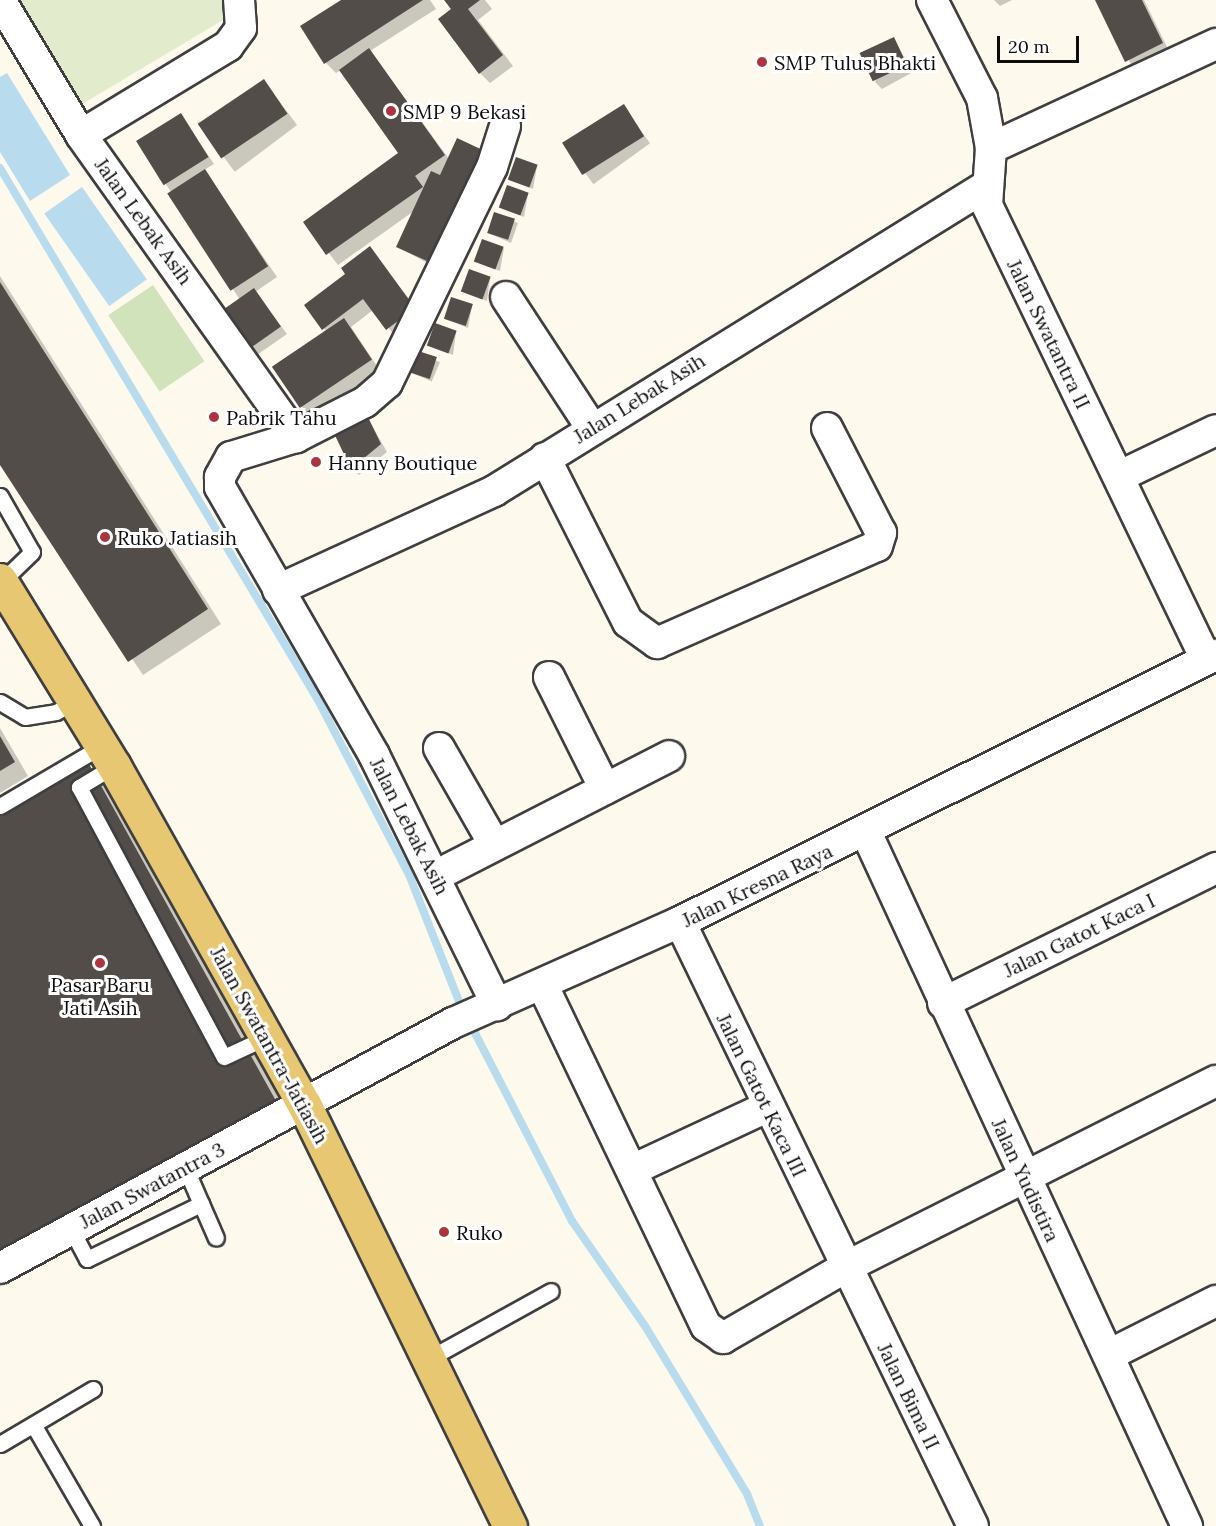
<!DOCTYPE html>
<style>
body{margin:0}
#map{position:relative;width:1216px;height:1526px;overflow:hidden;background:#fdf9ed;font-family:Lora,serif}
div>[style]{position:absolute}
[style*='--x']{left:calc(var(--x)*1px);top:calc(var(--y)*1px);width:calc(var(--w)*1px);rotate:calc(var(--a)*1deg)}
.green>*{inset:0;background:#d1e3bb;transform-origin:0 0}
.pitch>*{inset:0;background:#e2ebcc}
.water>*{inset:0;background:#b8dcee;transform-origin:0 0}
.shadow>*{inset:0;background:#0003;transform-origin:0 0}
.stream>*{height:8px;margin:-4px;padding:0 4px;transform-origin:4px;border-radius:4px;background:#b8dcee}
.building>*{inset:0;background:#534d4a;transform-origin:0 0}
.roads{filter:drop-shadow(2px 0 #3f3f3f) drop-shadow(-2px 0 #3f3f3f) drop-shadow(0 2px #3f3f3f) drop-shadow(0 -2px #3f3f3f)}
.lane>*{height:15px;margin:-7.5px;padding:0 7.5px;transform-origin:7.5px;border-radius:7.5px;background:#fff}
.street>*{height:30px;margin:-15px;padding:0 15px;transform-origin:15px;border-radius:15px;background:#fff}
.primary>*{height:33px;margin:-16.5px;padding:0 16.5px;transform-origin:16.5px;border-radius:16.5px;background:#e8c772}
.dots>*{width:16px;height:16px;translate:-50% -50%;box-sizing:border-box;border:3px solid #fff;border-radius:50%}
span{translate:-50% -50%;white-space:nowrap;text-align:center;line-height:1.15;-webkit-text-stroke:6px #fff;paint-order:stroke}
.poi-label{font-size:20px;color:#0c0c0c}
.left{translate:0 -50%;text-align:left}
.street-label{font-size:20px;color:#0c0c0c}
.scale{position:absolute;left:997px;top:36px;width:82px;height:27px;box-sizing:border-box;border:3px solid #0c0c0c;border-top:0;padding-left:8px;font-size:18px;line-height:21px;white-space:nowrap;color:#0c0c0c;-webkit-text-stroke:4px #fff;paint-order:stroke}
</style>
<div id="map">
<div class="green">
<div style="left:153px;top:285px;width:92px;height:54px;rotate:56deg"></div>
</div>
<div class="pitch">
<div style="clip-path:polygon(15px 0,224px 0,233px 14px,79px 106px)"></div>
</div>
<div class="water">
<div style="clip-path:polygon(7px 73px,70px 175px,30px 201px,0 152px,0 77px)"></div>
<div style="left:82px;top:187px;width:113px;height:46px;rotate:55deg"></div>
</div>
<div class="shadow">
<div style="clip-path:polygon(343px 0,430px 0,436px 9px,370px 51px,449px 159px,449px 275px,398px 247px,414px 211px,338px 265px,305px 222px,400px 154px,341px 70px,336px 73px,326px 63px)"></div>
<div style="clip-path:polygon(446px 0,485px 0,492px 9px,478px 20px,513px 66px,490px 83px,480px 73px)"></div>
<div style="clip-path:polygon(994px 0,1012px 0,1000px 6px)"></div>
<div style="clip-path:polygon(1097px 0,1144px 0,1169px 51px,1133px 68px)"></div>
<div style="clip-path:polygon(893px 39px,913px 72px,882px 89px,875px 82px)"></div>
<div style="left:264px;top:81px;width:55px;height:78px;rotate:53deg"></div>
<div style="left:623px;top:106px;width:46px;height:70px;rotate:54deg"></div>
<div style="clip-path:polygon(181px 115px,214px 164px,204px 170px,277px 277px,255px 292px,287px 334px,254px 357px,247px 350px,240px 300px,139px 142px)"></div>
<div style="clip-path:polygon(537px 166px,533px 189px,510px 180px)"></div>
<div style="clip-path:polygon(528px 194px,524px 217px,501px 207px)"></div>
<div style="clip-path:polygon(494px 213px,518px 223px,511px 243px,488px 233px)"></div>
<div style="clip-path:polygon(369px 248px,425px 319px,398px 339px,373px 310px,351px 327px,381px 372px,310px 418px,273px 366px,326px 331px,306px 306px,347px 274px)"></div>
<div style="clip-path:polygon(504px 248px,500px 271px,477px 262px)"></div>
<div style="clip-path:polygon(0 276px,221px 624px,143px 675px,0 463px)"></div>
<div style="clip-path:polygon(490px 278px,487px 301px,463px 291px)"></div>
<div style="clip-path:polygon(472px 306px,468px 328px,445px 319px)"></div>
<div style="clip-path:polygon(456px 332px,453px 355px,429px 345px)"></div>
<div style="left:416px;top:352px;width:26px;height:21px;rotate:23deg"></div>
<div style="clip-path:polygon(366px 415px,387px 452px,359px 475px,352px 468px)"></div>
<div style="clip-path:polygon(0 728px,28px 776px,0 793px)"></div>
<div style="clip-path:polygon(89px 766px,103px 780px,294px 1124px,0 817px)"></div>
</div>
<div class="stream">
<div style="--x:0;--y:168;--w:620;--a:59.13"></div>
<div style="--x:318;--y:700;--w:199;--a:62.5"></div>
<div style="--x:410;--y:877;--w:136;--a:68.5"></div>
<div style="--x:460;--y:1004;--w:244;--a:62.7"></div>
<div style="--x:572;--y:1221;--w:128;--a:55.2"></div>
<div style="--x:645;--y:1326;--w:197;--a:58.7"></div>
<div style="--x:747;--y:1494;--w:35;--a:68"></div>
</div>
<div class="building">
<div style="clip-path:polygon(341px 0,423px 0,324px 64px,300px 26px)"></div>
<div style="clip-path:polygon(444px 0,480px 0,468px 9px,503px 55px,479px 74px,438px 19px,451px 9px)"></div>
<div style="clip-path:polygon(1095px 0,1142px 0,1163px 43px,1125px 62px)"></div>
<div style="left:894px;top:37px;width:31px;height:38px;rotate:65deg"></div>
<div style="clip-path:polygon(369px 48px,445px 155px,415px 176px,423px 187px,326px 255px,303px 222px,398px 153px,339px 70px)"></div>
<div style="left:264px;top:79px;width:42px;height:80px;rotate:56deg"></div>
<div style="left:624px;top:104px;width:38px;height:73px;rotate:58deg"></div>
<div style="left:181px;top:113px;width:52px;height:53px;rotate:58deg"></div>
<div style="clip-path:polygon(457px 138px,489px 153px,438px 266px,396px 247px,431px 171px,440px 175px)"></div>
<div style="left:516px;top:157px;width:23px;height:24px;rotate:20deg"></div>
<div style="left:205px;top:169px;width:116px;height:45px;rotate:57deg"></div>
<div style="left:507px;top:185px;width:23px;height:24px;rotate:20deg"></div>
<div style="left:494px;top:212px;width:22px;height:22px;rotate:18deg"></div>
<div style="left:482px;top:239px;width:23px;height:24px;rotate:20deg"></div>
<div style="clip-path:polygon(370px 246px,415px 308px,386px 330px,363px 299px,322px 330px,304px 305px,345px 274px,341px 268px)"></div>
<div style="left:469px;top:269px;width:23px;height:24px;rotate:20deg"></div>
<div style="clip-path:polygon(0 282px,208px 609px,128px 662px,0 465px)"></div>
<div style="left:254px;top:288px;width:47px;height:43px;rotate:55deg"></div>
<div style="left:451px;top:297px;width:23px;height:23px;rotate:18deg"></div>
<div style="left:344px;top:318px;width:50px;height:87px;rotate:56deg"></div>
<div style="left:435px;top:323px;width:23px;height:24px;rotate:20deg"></div>
<div style="left:415px;top:350px;width:23px;height:23px;rotate:18deg"></div>
<div style="clip-path:polygon(366px 413px,381px 444px,351px 469px,332px 429px)"></div>
<div style="clip-path:polygon(0 736px,15px 762px,0 771px)"></div>
<div style="clip-path:polygon(89px 764px,281px 1110px,0 1258px,0 816px)"></div>
</div>
<div class="roads">
<div class="lane">
<div style="--x:0;--y:496;--w:64;--a:60.3"></div>
<div style="--x:32;--y:552;--w:43;--a:135.9"></div>
<div style="--x:0;--y:702;--w:29;--a:31"></div>
<div style="--x:25;--y:717;--w:31;--a:-9"></div>
<div style="--x:56;--y:712;--w:21;--a:-29"></div>
<div style="--x:114;--y:766;--w:41;--a:149"></div>
<div style="--x:79;--y:787;--w:306;--a:61.8"></div>
<div style="--x:224;--y:1057;--w:47;--a:-24.9"></div>
<div style="--x:0;--y:806;--w:118;--a:-30.5"></div>
<div style="--x:185;--y:1167;--w:77;--a:66.4"></div>
<div style="--x:71;--y:1229;--w:34;--a:62"></div>
<div style="--x:87;--y:1259;--w:127;--a:-25.8"></div>
<div style="--x:430;--y:1358;--w:138;--a:-29"></div>
<div style="--x:34;--y:1426;--w:116;--a:59.9"></div>
<div style="--x:0;--y:1444;--w:108;--a:-30.6"></div>
</div>
<div class="street">
<div style="--x:0;--y:0;--w:157;--a:59"></div>
<div style="--x:81;--y:135;--w:371;--a:54.6"></div>
<div style="--x:296;--y:437;--w:68;--a:162.9"></div>
<div style="--x:231;--y:457;--w:23;--a:119"></div>
<div style="--x:220;--y:477;--w:10;--a:90"></div>
<div style="--x:220;--y:487;--w:309;--a:60.1"></div>
<div style="--x:374;--y:755;--w:279;--a:63.8"></div>
<div style="--x:932;--y:0;--w:110;--a:63"></div>
<div style="--x:982;--y:98;--w:51;--a:79.8"></div>
<div style="--x:991;--y:148;--w:57;--a:94"></div>
<div style="--x:987;--y:205;--w:504;--a:64.25"></div>
<div style="--x:81;--y:135;--w:172;--a:-31.2"></div>
<div style="--x:228;--y:46;--w:22;--a:-54"></div>
<div style="--x:241;--y:28;--w:28;--a:-94"></div>
<div style="--x:991;--y:148;--w:248;--a:-24.8"></div>
<div style="--x:506;--y:297;--w:155;--a:56.8"></div>
<div style="--x:296;--y:437;--w:77;--a:-26.9"></div>
<div style="--x:365;--y:402;--w:29;--a:-41"></div>
<div style="--x:387;--y:383;--w:240;--a:-64.1"></div>
<div style="--x:492;--y:167;--w:43;--a:-72.4"></div>
<div style="--x:545;--y:458;--w:184;--a:63.2"></div>
<div style="--x:628;--y:622;--w:36;--a:36"></div>
<div style="--x:657;--y:643;--w:240;--a:-23.8"></div>
<div style="--x:877;--y:546;--w:14;--a:-73"></div>
<div style="--x:881;--y:533;--w:118;--a:-117.2"></div>
<div style="--x:1120;--y:476;--w:106;--a:-25.6"></div>
<div style="--x:278;--y:590;--w:238;--a:-24.6"></div>
<div style="--x:494;--y:491;--w:581;--a:-31.78"></div>
<div style="--x:549;--y:677;--w:125;--a:63.4"></div>
<div style="--x:439;--y:748;--w:111;--a:60.2"></div>
<div style="--x:866;--y:832;--w:765;--a:65.18"></div>
<div style="--x:435;--y:876;--w:263;--a:-27.1"></div>
<div style="--x:680;--y:922;--w:671;--a:64.12"></div>
<div style="--x:543;--y:986;--w:377;--a:64.4"></div>
<div style="--x:706;--y:1326;--w:21;--a:35"></div>
<div style="--x:723;--y:1338;--w:142;--a:-30"></div>
<div style="--x:846;--y:1267;--w:414;--a:-26.7"></div>
<div style="--x:943;--y:1003;--w:305;--a:-26.3"></div>
<div style="--x:632;--y:1170;--w:149;--a:-25"></div>
<div style="--x:0;--y:1268;--w:515;--a:-28.41"></div>
<div style="--x:453;--y:1023;--w:248;--a:-24"></div>
<div style="--x:680;--y:922;--w:599;--a:-26.48"></div>
<div style="--x:1109;--y:1355;--w:120;--a:-26.8"></div>
</div>
<div class="primary">
<div style="--x:0;--y:580;--w:218;--a:58.5"></div>
<div style="--x:114;--y:766;--w:388;--a:60.7"></div>
<div style="--x:304;--y:1104;--w:470;--a:64"></div>
</div>
</div>
<div class="dots">
<div style="left:762px;top:62px;background:#ab353f"></div>
<div style="left:391px;top:111px;background:#ab353f"></div>
<div style="left:214px;top:417px;background:#ab353f"></div>
<div style="left:316px;top:462px;background:#ab353f"></div>
<div style="left:105px;top:537px;background:#ab353f"></div>
<div style="left:100px;top:963px;background:#ab353f"></div>
<div style="left:444px;top:1232px;background:#ab353f"></div>
</div>
<div class="poi-label">
<span class="left" style="left:774px;top:62px">SMP Tulus Bhakti</span>
<span class="left" style="left:403px;top:111px">SMP 9 Bekasi</span>
<span class="left" style="left:226px;top:417px">Pabrik Tahu</span>
<span class="left" style="left:328px;top:462px">Hanny Boutique</span>
<span class="left" style="left:117px;top:537px">Ruko Jatiasih</span>
<span style="left:100px;top:996px">Pasar Baru<br>Jati Asih</span>
<span class="left" style="left:456px;top:1232px">Ruko</span>
</div>
<div class="street-label">
<span style="left:144px;top:221px;rotate:54deg">Jalan Lebak Asih</span>
<span style="left:1049px;top:334px;rotate:64deg">Jalan Swatantra II</span>
<span style="left:639px;top:398px;rotate:-32deg">Jalan Lebak Asih</span>
<span style="left:410px;top:826px;rotate:63deg">Jalan Lebak Asih</span>
<span style="left:757px;top:885px;rotate:-26deg">Jalan Kresna Raya</span>
<span style="left:1079px;top:935px;rotate:-26deg">Jalan Gatot Kaca I</span>
<span style="left:270px;top:1045px;rotate:61deg">Jalan Swatantra-Jatiasih</span>
<span style="left:762px;top:1095px;rotate:64deg">Jalan Gatot Kaca III</span>
<span style="left:1026px;top:1180px;rotate:65deg">Jalan Yudistira</span>
<span style="left:152px;top:1185px;rotate:-28deg">Jalan Swatantra 3</span>
<span style="left:909px;top:1396px;rotate:64deg">Jalan Bima II</span>
</div>
<div class="scale">20 m</div>
</div>
